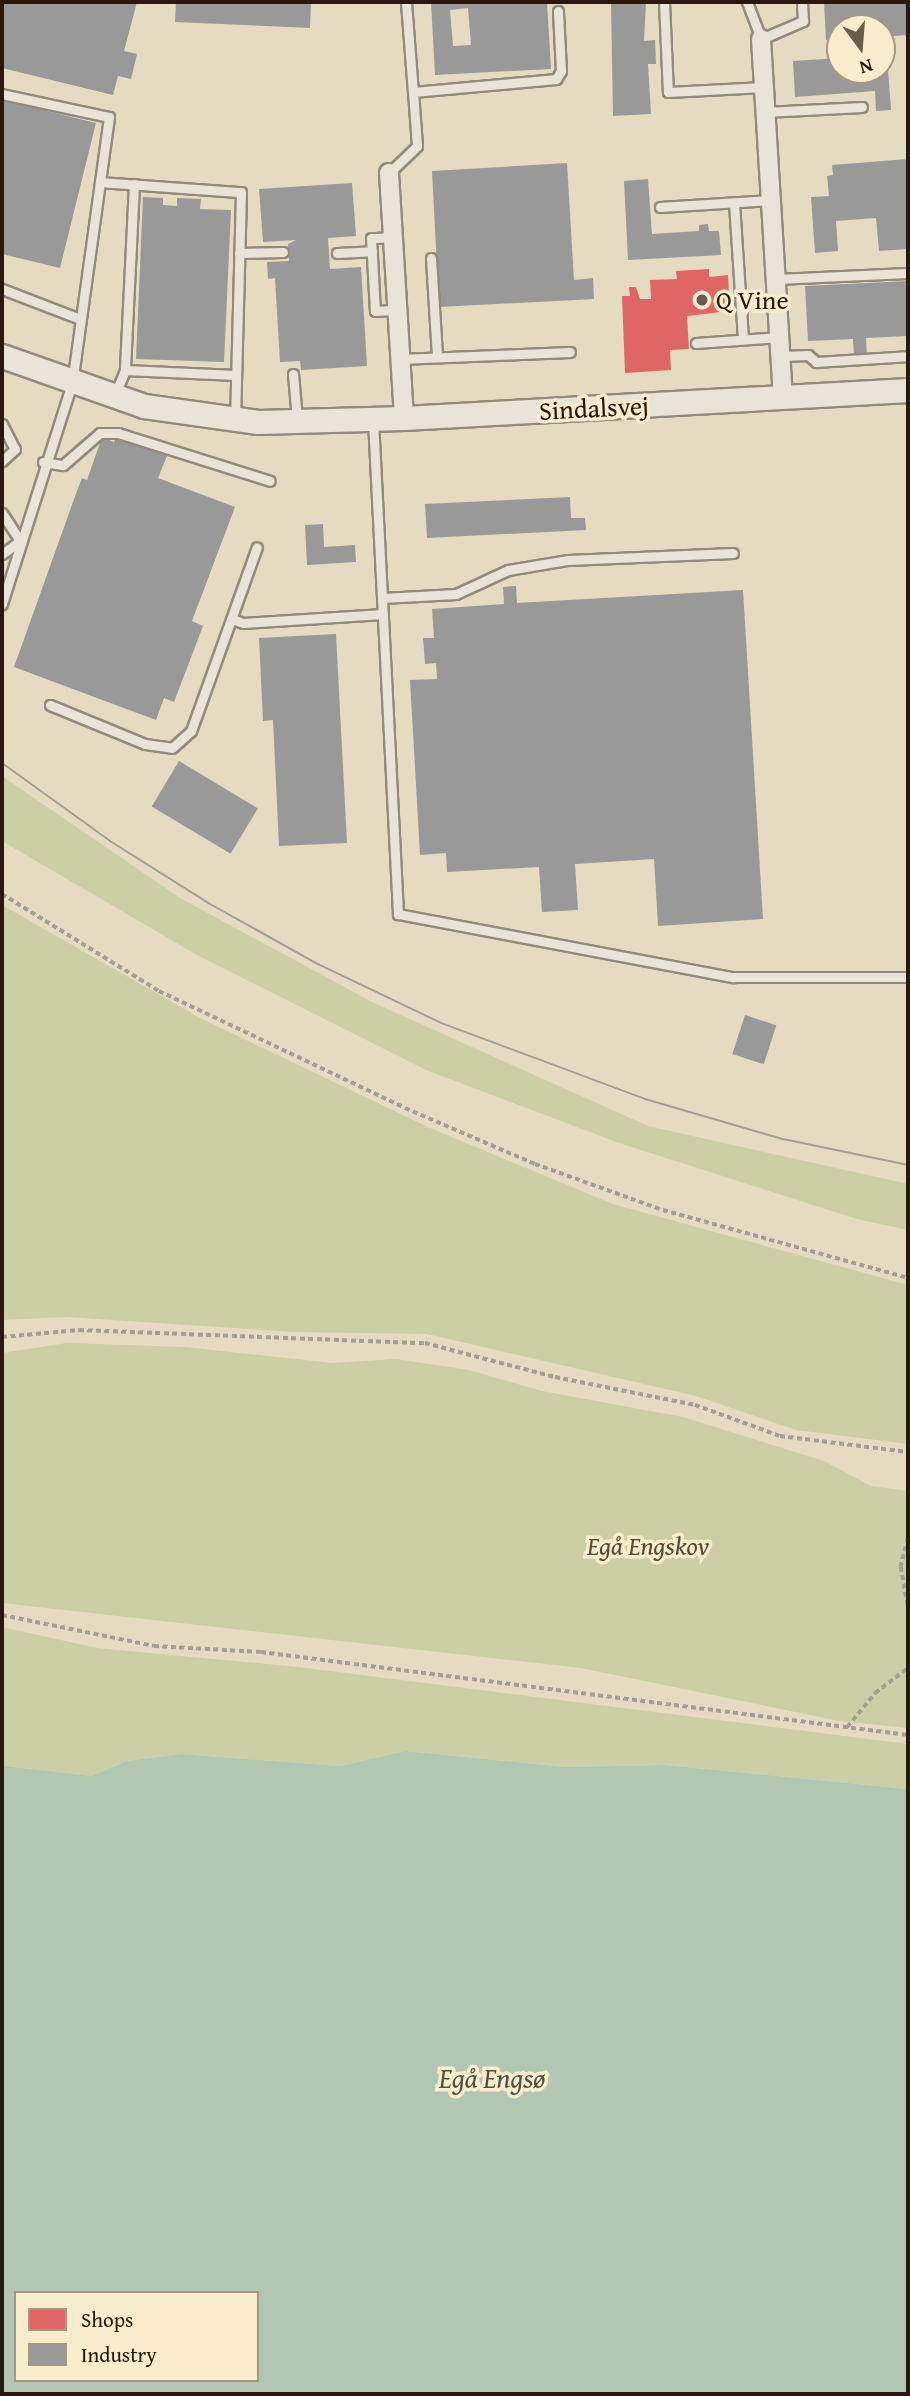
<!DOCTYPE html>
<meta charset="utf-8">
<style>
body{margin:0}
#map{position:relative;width:910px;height:2396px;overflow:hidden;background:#e5dbc1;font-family:"Gentium Book Plus",serif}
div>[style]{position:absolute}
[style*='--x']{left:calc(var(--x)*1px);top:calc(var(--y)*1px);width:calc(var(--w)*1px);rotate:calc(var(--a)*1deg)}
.green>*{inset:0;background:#cccea6}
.water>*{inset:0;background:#b2c7b2}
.shops>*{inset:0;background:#e06666}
.industry>*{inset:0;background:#999;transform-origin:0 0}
.path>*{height:3.5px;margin-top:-1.75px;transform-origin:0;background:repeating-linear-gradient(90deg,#a49f94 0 5px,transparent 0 8.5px)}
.roads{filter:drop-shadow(2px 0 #928b7b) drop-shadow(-2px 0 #928b7b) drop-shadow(0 2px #928b7b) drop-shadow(0 -2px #928b7b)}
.service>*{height:9px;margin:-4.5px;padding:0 4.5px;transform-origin:4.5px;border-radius:4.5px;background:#e9e4d7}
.minor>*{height:18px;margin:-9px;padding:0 9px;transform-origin:9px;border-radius:9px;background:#e9e4d7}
.tertiary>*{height:23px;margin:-11.5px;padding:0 11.5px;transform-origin:11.5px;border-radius:11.5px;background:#e9e4d7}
.tram>*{height:2px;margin:-1px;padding:0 1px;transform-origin:1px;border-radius:1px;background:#a49f94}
.dots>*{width:19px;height:19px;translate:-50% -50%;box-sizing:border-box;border:4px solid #f8eccd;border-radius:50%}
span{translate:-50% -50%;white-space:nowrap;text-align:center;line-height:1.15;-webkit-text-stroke:7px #f8eccd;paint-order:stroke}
.poi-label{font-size:26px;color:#28180d}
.left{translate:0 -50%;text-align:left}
.street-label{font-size:26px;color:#28180d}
.park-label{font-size:26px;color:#534c34;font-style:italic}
.water-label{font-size:28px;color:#515244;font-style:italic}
.frame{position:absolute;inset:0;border:4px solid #28180d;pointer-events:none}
.legend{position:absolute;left:14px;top:2291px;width:245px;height:91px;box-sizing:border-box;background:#f8eccd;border:2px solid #a59780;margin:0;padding:9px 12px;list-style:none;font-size:21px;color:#28180d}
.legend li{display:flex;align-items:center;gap:14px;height:35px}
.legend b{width:35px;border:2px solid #a59780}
.north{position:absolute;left:826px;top:14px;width:70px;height:70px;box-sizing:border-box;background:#f8eccd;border:2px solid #a59780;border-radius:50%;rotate:164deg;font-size:19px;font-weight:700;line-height:28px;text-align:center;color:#28180d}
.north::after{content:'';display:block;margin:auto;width:24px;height:32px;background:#6a5c4c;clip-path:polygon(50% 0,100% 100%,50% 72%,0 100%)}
</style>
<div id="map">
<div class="green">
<div style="clip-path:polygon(2px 776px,180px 898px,374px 1003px,648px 1126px,908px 1184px,908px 1230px,857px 1219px,619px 1143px,426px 1070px,197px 955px,2px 841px)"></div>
<div style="clip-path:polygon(2px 905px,200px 1018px,430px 1128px,613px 1204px,908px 1285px,908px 1444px,796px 1430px,696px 1396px,427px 1334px,294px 1332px,67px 1317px,2px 1320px)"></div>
<div style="clip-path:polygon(67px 1343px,185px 1347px,332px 1363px,396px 1359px,469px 1370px,542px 1391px,683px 1417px,824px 1461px,871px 1486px,908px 1491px,908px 1728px,839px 1721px,581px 1668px,2px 1603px,2px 1353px)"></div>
<div style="clip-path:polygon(2px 1627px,97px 1648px,298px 1667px,908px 1744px,908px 1789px,665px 1765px,565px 1767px,406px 1751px,340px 1766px,181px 1754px,127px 1761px,91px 1776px,4px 1768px)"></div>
</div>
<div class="water">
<div style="clip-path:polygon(evenodd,406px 1751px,565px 1767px,665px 1765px,908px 1789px,908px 2394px,2px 2394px,2px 1766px,91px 1776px,127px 1761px,181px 1754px,340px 1766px,406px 1751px,16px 2293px,257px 2293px,257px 2380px,16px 2380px,16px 2293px)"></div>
</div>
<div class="shops">
<div style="clip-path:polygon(709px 269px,709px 277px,728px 275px,730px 311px,687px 316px,689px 349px,670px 350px,671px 370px,625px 373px,622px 296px,630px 296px,629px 287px,636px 287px,640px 299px,651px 299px,650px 280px,677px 279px,676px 271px)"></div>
</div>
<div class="industry">
<div style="clip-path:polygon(2px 2px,137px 2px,124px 51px,137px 54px,131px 79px,118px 76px,113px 95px,2px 68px)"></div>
<div style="clip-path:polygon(176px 2px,311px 2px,310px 28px,175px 22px)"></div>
<div style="clip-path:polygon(evenodd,431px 2px,547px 2px,551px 69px,435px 75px,431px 2px,468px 8px,471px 45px,453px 46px,450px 10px,468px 8px)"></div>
<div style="clip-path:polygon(611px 2px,646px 2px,644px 41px,655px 40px,656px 64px,648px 64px,651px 114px,613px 116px)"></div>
<div style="clip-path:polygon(824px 2px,908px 2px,908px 35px,882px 37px,882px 28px,840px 28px,840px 40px,826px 40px)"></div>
<div style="clip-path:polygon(882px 55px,887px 55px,891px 110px,876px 111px,875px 91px,795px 97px,793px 61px,840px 58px,840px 70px,882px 70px)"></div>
<div style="clip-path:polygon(2px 100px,96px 123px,60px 268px,2px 254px)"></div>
<div style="clip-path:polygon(908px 159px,908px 249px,879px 251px,876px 218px,836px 221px,838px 251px,815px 253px,811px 197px,829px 196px,827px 176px,833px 175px,832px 165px)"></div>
<div style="clip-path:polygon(567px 163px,574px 280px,593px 278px,594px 299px,439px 307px,432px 171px)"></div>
<div style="clip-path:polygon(648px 179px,652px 234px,699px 231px,699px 225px,708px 224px,709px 231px,719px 231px,721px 255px,628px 260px,624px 181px)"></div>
<div style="clip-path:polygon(352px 183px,356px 236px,328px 238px,330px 269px,361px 267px,367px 366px,301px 370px,300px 361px,280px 362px,275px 278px,268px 279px,267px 262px,289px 261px,288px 244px,296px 240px,263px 242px,259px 189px)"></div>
<div style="clip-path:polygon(143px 197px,163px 198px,163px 205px,177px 206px,177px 198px,201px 199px,200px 209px,231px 210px,224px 362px,136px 359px)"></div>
<div style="clip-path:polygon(908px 281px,908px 336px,866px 338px,867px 357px,854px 357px,853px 339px,808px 341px,805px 286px)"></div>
<div style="clip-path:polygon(102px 437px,114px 442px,116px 437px,167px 456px,158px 478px,235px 507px,192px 621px,203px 626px,174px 702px,164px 698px,156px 720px,14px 667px,78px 488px,82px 478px,87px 480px)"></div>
<div style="clip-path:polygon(570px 497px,571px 518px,585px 518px,586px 530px,427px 538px,425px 504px)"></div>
<div style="clip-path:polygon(323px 524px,324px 547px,355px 545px,356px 562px,307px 565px,305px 525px)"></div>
<div style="clip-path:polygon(516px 586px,517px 603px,743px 590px,763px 919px,658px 926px,654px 859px,575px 864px,578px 910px,542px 912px,539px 867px,447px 872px,446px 853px,420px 855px,410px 680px,437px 679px,436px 663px,425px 664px,423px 638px,434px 638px,432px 609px,504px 604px,503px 587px)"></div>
<div style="clip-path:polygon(336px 634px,347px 843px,279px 846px,273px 720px,263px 721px,259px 638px)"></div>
<div style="left:179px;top:761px;width:92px;height:53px;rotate:31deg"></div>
<div style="left:745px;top:1015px;width:33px;height:41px;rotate:18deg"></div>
</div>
<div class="path">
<div style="--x:2;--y:894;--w:185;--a:31.7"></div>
<div style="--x:159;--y:991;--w:272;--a:25.4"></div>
<div style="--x:405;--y:1108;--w:142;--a:23.3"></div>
<div style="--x:535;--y:1164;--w:136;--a:19.8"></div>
<div style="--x:663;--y:1210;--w:254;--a:15.5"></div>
<div style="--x:2;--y:1337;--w:77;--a:-5.2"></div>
<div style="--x:79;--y:1330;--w:346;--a:2.2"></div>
<div style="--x:425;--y:1343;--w:134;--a:14.7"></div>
<div style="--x:555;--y:1377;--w:143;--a:11.3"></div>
<div style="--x:695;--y:1405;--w:90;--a:20"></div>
<div style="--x:780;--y:1436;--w:129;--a:7.1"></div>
<div style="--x:908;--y:1538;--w:30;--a:104"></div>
<div style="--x:901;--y:1567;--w:39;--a:80"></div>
<div style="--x:2;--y:1615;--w:155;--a:11.5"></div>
<div style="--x:154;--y:1646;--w:107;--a:3.2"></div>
<div style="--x:261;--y:1652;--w:652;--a:7.31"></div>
<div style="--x:847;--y:1727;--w:44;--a:-50.5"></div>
<div style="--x:875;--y:1693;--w:41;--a:-37.1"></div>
</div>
<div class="roads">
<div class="service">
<div style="--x:406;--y:2;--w:90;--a:85.6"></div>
<div style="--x:664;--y:2;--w:90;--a:87.5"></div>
<div style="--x:668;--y:92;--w:96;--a:-3"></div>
<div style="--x:747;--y:2;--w:40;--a:69"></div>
<div style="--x:761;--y:39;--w:46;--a:-23.2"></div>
<div style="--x:803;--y:21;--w:19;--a:-93"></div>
<div style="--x:2;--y:94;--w:109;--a:12.1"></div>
<div style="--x:109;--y:117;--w:269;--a:97.9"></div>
<div style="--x:72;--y:383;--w:232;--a:107.6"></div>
<div style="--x:765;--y:112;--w:97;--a:-3"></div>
<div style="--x:389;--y:173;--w:39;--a:-44"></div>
<div style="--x:417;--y:146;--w:54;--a:-94.2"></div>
<div style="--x:413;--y:92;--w:144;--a:-5.2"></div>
<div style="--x:556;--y:79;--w:9;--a:-58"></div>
<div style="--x:561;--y:71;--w:60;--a:-92.9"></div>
<div style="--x:100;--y:182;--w:141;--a:4.1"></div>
<div style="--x:241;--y:192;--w:226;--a:91.5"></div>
<div style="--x:134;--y:184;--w:186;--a:92.8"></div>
<div style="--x:125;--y:370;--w:111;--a:2.6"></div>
<div style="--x:734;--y:203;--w:136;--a:86.2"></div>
<div style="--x:660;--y:207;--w:111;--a:-3.6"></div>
<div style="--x:393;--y:237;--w:22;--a:177"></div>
<div style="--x:371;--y:238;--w:73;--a:86.9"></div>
<div style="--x:375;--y:311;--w:22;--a:-3"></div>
<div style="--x:239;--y:253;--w:44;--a:-1.3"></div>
<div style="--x:337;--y:253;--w:35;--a:-3"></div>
<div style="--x:431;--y:258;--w:99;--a:86.5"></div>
<div style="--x:776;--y:279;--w:132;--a:-2.6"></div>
<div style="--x:2;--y:289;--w:84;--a:21"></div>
<div style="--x:696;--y:343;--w:84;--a:-4.1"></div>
<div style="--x:781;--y:356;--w:27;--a:-2"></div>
<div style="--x:808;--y:355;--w:11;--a:41"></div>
<div style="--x:816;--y:362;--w:92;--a:-3.7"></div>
<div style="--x:400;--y:359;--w:170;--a:-2.4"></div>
<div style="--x:293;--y:374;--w:46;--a:85"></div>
<div style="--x:115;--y:394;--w:26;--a:-67"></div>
<div style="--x:373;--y:420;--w:495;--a:87.1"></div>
<div style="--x:398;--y:914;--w:341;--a:10.7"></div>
<div style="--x:733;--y:977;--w:174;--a:0"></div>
<div style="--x:2;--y:424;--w:28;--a:63"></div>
<div style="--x:15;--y:449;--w:18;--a:137"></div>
<div style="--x:43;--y:462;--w:20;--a:9"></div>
<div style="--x:63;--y:465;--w:49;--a:-40.9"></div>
<div style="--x:100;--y:433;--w:18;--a:0"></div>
<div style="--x:118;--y:433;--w:159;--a:17.5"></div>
<div style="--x:2;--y:513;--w:33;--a:57"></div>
<div style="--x:20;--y:541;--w:22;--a:144"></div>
<div style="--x:382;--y:598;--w:74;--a:-3.1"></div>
<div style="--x:456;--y:594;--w:57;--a:-24.8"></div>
<div style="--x:508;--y:570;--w:61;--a:-9.5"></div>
<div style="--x:568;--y:560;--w:165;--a:-2.4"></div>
<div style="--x:232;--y:619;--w:12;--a:20"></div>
<div style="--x:243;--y:623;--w:140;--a:-3.7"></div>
<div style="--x:50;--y:705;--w:103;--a:22.3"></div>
<div style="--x:145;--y:744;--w:27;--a:8"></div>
<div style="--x:172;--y:748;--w:25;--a:-42"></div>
<div style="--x:191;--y:731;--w:195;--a:-70.3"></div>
</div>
<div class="minor">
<div style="--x:761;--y:39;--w:359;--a:86.5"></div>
<div style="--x:389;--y:173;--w:245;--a:86.5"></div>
</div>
<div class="tertiary">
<div style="--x:2;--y:356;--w:151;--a:19.4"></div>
<div style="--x:144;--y:406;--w:115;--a:8"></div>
<div style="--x:258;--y:422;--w:146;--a:-1.6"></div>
<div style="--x:404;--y:418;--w:505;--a:-3.18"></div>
</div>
</div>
<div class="tram">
<div style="--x:2;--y:763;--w:133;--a:35.8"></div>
<div style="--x:110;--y:841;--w:118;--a:32.2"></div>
<div style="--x:210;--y:904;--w:124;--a:29.1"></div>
<div style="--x:318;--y:964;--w:136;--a:25.6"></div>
<div style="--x:441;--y:1023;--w:218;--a:20.4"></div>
<div style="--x:645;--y:1099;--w:144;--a:16.2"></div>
<div style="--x:783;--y:1139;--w:128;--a:11.7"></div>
</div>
<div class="dots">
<div style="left:702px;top:300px;background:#6a5c4c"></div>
</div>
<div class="poi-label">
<span class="left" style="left:716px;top:300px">Q Vine</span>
</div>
<div class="street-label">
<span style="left:594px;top:408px;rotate:-3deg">Sindalsvej</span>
</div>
<div class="park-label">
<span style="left:648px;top:1546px">Egå Engskov</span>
</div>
<div class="water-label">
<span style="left:492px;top:2078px">Egå Engsø</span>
</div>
<div class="frame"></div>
<ul class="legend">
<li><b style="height:19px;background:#e06666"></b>Shops</li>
<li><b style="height:19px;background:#999"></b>Industry</li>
</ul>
<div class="north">N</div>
</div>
